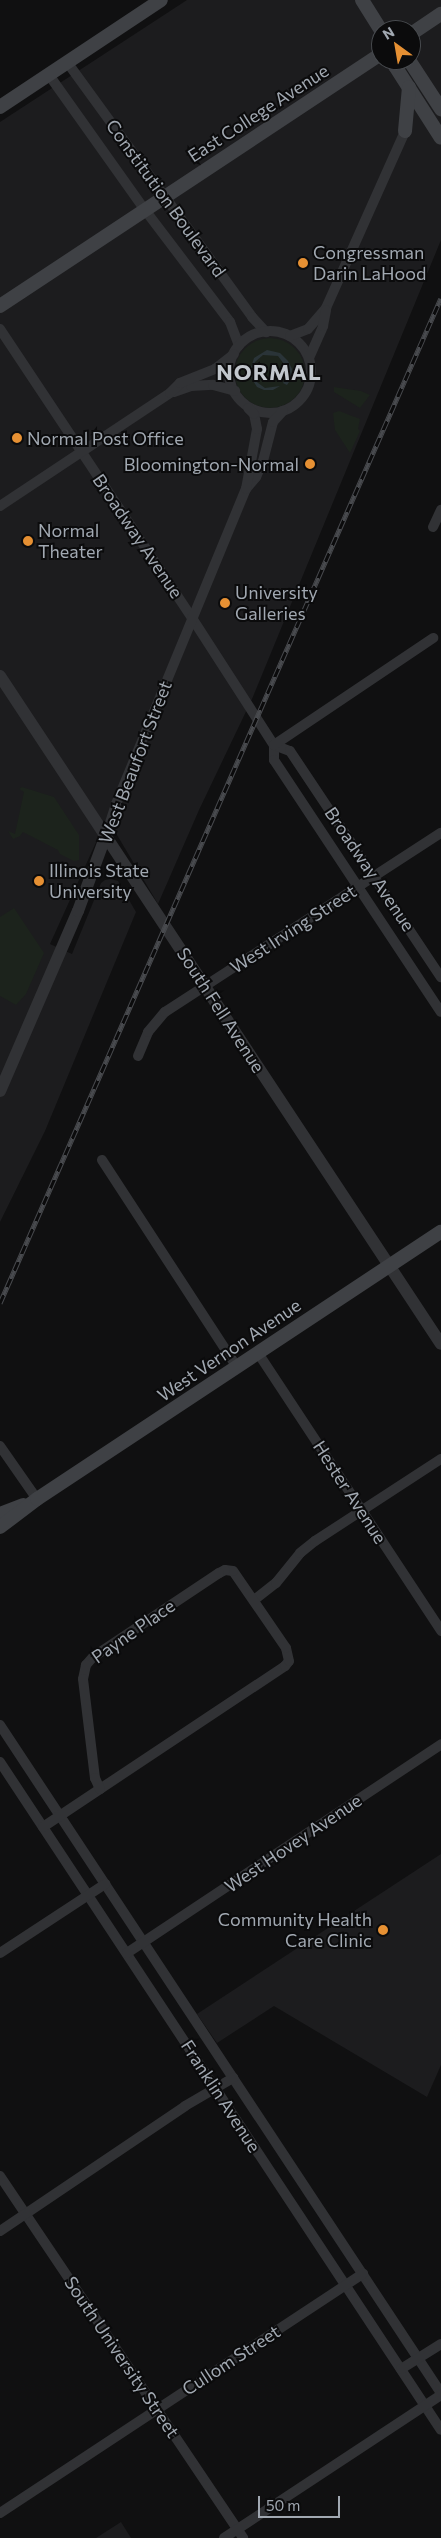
<!DOCTYPE html>
<style>
body{margin:0}
#map{position:relative;width:441px;height:2538px;overflow:hidden;background:#101011;font-family:Commissioner,sans-serif}
div>[style]{position:absolute}
[style*='--x']{left:calc(var(--x)*1px);top:calc(var(--y)*1px);width:calc(var(--w)*1px);rotate:calc(var(--a)*1deg)}
.built>*{inset:0;background:#1c1c1e}
.green>*{inset:0;background:#1c231c}
.round{border-radius:50%}
.water>*{inset:0;background:#2a3438}
.minor>*{height:10px;margin:-5px;padding:0 5px;transform-origin:5px;border-radius:5px;background:#313235}
.minor>.ring{margin:-5px;padding:0;box-sizing:content-box;background:none;border:10px solid #313235;border-radius:50%}
.tertiary>*{height:12px;margin:-6px;padding:0 6px;transform-origin:6px;border-radius:6px;background:#313235}
.secondary>*{height:14px;margin:-7px;padding:0 7px;transform-origin:7px;border-radius:7px;background:#3f4145}
.rail>*{height:5px;margin-top:-2.5px;transform-origin:0;background:repeating-linear-gradient(90deg,#0b0b0c 0 9px,#484a4e 0 18px);box-sizing:border-box;border-block:1px solid #484a4e}
.dots>*{width:14px;height:14px;translate:-50% -50%;box-sizing:border-box;border:2px solid #0b0b0c;border-radius:50%}
span{translate:-50% -50%;white-space:nowrap;text-align:center;line-height:1.15;-webkit-text-stroke:4px #0b0b0c;paint-order:stroke}
.street-label{font-size:18px;color:#a1a8b1}
.poi-label{font-size:18px;color:#a1a8b1}
.left{translate:0 -50%;text-align:left}
.right{translate:-100% -50%;text-align:right}
.district-label{font-size:22px;color:#c2c7cd;font-weight:700;letter-spacing:1px}
.north{position:absolute;left:371px;top:20px;width:50px;height:50px;box-sizing:border-box;background:#0b0b0c;border:1px solid #474a4e;border-radius:50%;rotate:328deg;font-size:14px;font-weight:700;line-height:20px;text-align:center;color:#a1a8b1}
.north::after{content:'';display:block;margin:auto;width:18px;height:22px;background:#e69033;clip-path:polygon(50% 0,100% 100%,50% 72%,0 100%)}
.scale{position:absolute;left:258px;top:2496px;width:82px;height:22px;box-sizing:border-box;border:2px solid #a1a8b1;border-top:0;padding-left:6px;font-size:15px;line-height:18px;white-space:nowrap;color:#a1a8b1;-webkit-text-stroke:4px #0b0b0c;paint-order:stroke}
</style>
<div id="map">
<div class="built">
<div style="clip-path:polygon(evenodd,187px 0,441px 0,441px 240px,252px 699px,199px 810px,158px 904px,107px 818px,50px 944px,72px 954px,101px 883px,105px 880px,111px 879px,118px 881px,136px 912px,45px 1131px,0 1222px,0 122px,187px 0,381px 30px,411px 30px,411px 60px,381px 60px,381px 30px)"></div>
<div style="clip-path:polygon(441px 1854px,441px 2065px,427px 2097px,274px 2006px,217px 2043px,197px 2014px)"></div>
<div style="clip-path:polygon(121px 2522px,131px 2538px,96px 2538px)"></div>
</div>
<div class="green">
<div class="round" style="left:235px;top:338px;width:70px;height:70px"></div>
<div style="clip-path:polygon(334px 387px,361px 391px,370px 395px,360px 408px,334px 392px)"></div>
<div style="clip-path:polygon(339px 411px,360px 419px,358px 429px,360px 431px,350px 453px,335px 430px,333px 413px)"></div>
<div style="clip-path:polygon(22px 787px,54px 797px,79px 835px,79px 860px,74px 861px,60px 854px,58px 850px,23px 832px,20px 836px,13px 839px,8px 831px,15px 834px,24px 792px,19px 789px)"></div>
<div style="clip-path:polygon(14px 908px,44px 953px,26px 994px,16px 1005px,0 996px,0 917px)"></div>
</div>
<div class="water">
<div style="clip-path:polygon(267px 350px,280px 353px,288px 361px,292px 369px,291px 379px,287px 385px,283px 383px,287px 376px,287px 368px,278px 356px,263px 355px,255px 362px,252px 372px,254px 380px,265px 388px,280px 386px,273px 390px,264px 390px,257px 387px,249px 374px,254px 358px)"></div>
</div>
<div class="minor">
<div style="--x:67;--y:62;--w:315;--a:54"></div>
<div style="--x:252;--y:317;--w:21;--a:47"></div>
<div style="--x:49;--y:75;--w:166;--a:54.6"></div>
<div style="--x:145;--y:210;--w:141;--a:52.8"></div>
<div style="--x:230;--y:322;--w:25;--a:69"></div>
<div style="--x:0;--y:329;--w:347;--a:56.4"></div>
<div style="--x:192;--y:618;--w:151;--a:57.2"></div>
<div style="--x:274;--y:745;--w:15;--a:90"></div>
<div style="--x:274;--y:760;--w:302;--a:56.5"></div>
<div class="ring" style="left:229px;top:331px;width:72px;height:72px"></div>
<div style="--x:290;--y:336;--w:19;--a:-21"></div>
<div style="--x:308;--y:329;--w:28;--a:-49"></div>
<div style="--x:326;--y:308;--w:194;--a:-65.9"></div>
<div style="--x:309;--y:358;--w:35;--a:-66"></div>
<div style="--x:323;--y:326;--w:16;--a:-79"></div>
<div style="--x:174;--y:392;--w:18;--a:-19"></div>
<div style="--x:191;--y:386;--w:22;--a:-3"></div>
<div style="--x:213;--y:385;--w:23;--a:15"></div>
<div style="--x:246;--y:489;--w:16;--a:-50"></div>
<div style="--x:256;--y:477;--w:17;--a:-66"></div>
<div style="--x:263;--y:461;--w:40;--a:-75.6"></div>
<div style="--x:273;--y:422;--w:15;--a:-48"></div>
<div style="--x:0;--y:506;--w:204;--a:-33.6"></div>
<div style="--x:170;--y:393;--w:14;--a:-45"></div>
<div style="--x:180;--y:383;--w:38;--a:-22"></div>
<div style="--x:215;--y:369;--w:24;--a:-38"></div>
<div style="--x:433;--y:527;--w:19;--a:-65"></div>
<div style="--x:274;--y:745;--w:17;--a:21"></div>
<div style="--x:290;--y:751;--w:272;--a:56.3"></div>
<div style="--x:274;--y:745;--w:192;--a:-33.9"></div>
<div style="--x:106;--y:835;--w:33;--a:-72"></div>
<div style="--x:116;--y:804;--w:341;--a:-67.6"></div>
<div style="--x:246;--y:489;--w:61;--a:-79.6"></div>
<div style="--x:257;--y:429;--w:15;--a:-101"></div>
<div style="--x:254;--y:414;--w:8;--a:-135"></div>
<div style="--x:138;--y:1056;--w:26;--a:-67"></div>
<div style="--x:148;--y:1032;--w:26;--a:-50"></div>
<div style="--x:165;--y:1012;--w:329;--a:-33"></div>
<div style="--x:102;--y:1160;--w:247;--a:56.9"></div>
<div style="--x:258;--y:1353;--w:333;--a:56.6"></div>
<div style="--x:0;--y:1446;--w:65;--a:55.1"></div>
<div style="--x:254;--y:1600;--w:28;--a:-38"></div>
<div style="--x:276;--y:1583;--w:38;--a:-51"></div>
<div style="--x:300;--y:1553;--w:19;--a:-39"></div>
<div style="--x:315;--y:1541;--w:150;--a:-33.1"></div>
<div style="--x:0;--y:1725;--w:800;--a:56.57"></div>
<div style="--x:0;--y:1762;--w:800;--a:56.57"></div>
<div style="--x:43;--y:1827;--w:69;--a:-33.7"></div>
<div style="--x:100;--y:1789;--w:222;--a:-33.6"></div>
<div style="--x:285;--y:1666;--w:6;--a:-51"></div>
<div style="--x:289;--y:1661;--w:13;--a:-103"></div>
<div style="--x:286;--y:1648;--w:93;--a:-124.5"></div>
<div style="--x:233;--y:1571;--w:8;--a:-173"></div>
<div style="--x:225;--y:1570;--w:7;--a:153"></div>
<div style="--x:219;--y:1573;--w:151;--a:146.3"></div>
<div style="--x:93;--y:1657;--w:11;--a:131"></div>
<div style="--x:86;--y:1665;--w:14;--a:102"></div>
<div style="--x:83;--y:1679;--w:100;--a:83.1"></div>
<div style="--x:95;--y:1778;--w:12;--a:66"></div>
<div style="--x:0;--y:1953;--w:126;--a:-33.3"></div>
<div style="--x:127;--y:1953;--w:377;--a:-33.6"></div>
<div style="--x:0;--y:2176;--w:436;--a:56.1"></div>
<div style="--x:0;--y:2231;--w:223;--a:-34"></div>
<div style="--x:185;--y:2106;--w:56;--a:-30.3"></div>
<div style="--x:401;--y:2369;--w:47;--a:-32"></div>
<div style="--x:0;--y:2513;--w:435;--a:-33.4"></div>
<div style="--x:224;--y:2538;--w:260;--a:-33.4"></div>
</div>
<div class="tertiary">
<div style="--x:0;--y:676;--w:800;--a:56.57"></div>
<div style="--x:0;--y:1091;--w:196;--a:-66.6"></div>
<div style="--x:78;--y:911;--w:81;--a:-69.8"></div>
</div>
<div class="secondary">
<div style="--x:362;--y:0;--w:36;--a:58"></div>
<div style="--x:411;--y:34;--w:36;--a:-34"></div>
<div style="--x:394;--y:60;--w:6;--a:81"></div>
<div style="--x:395;--y:66;--w:85;--a:57.4"></div>
<div style="--x:409;--y:60;--w:59;--a:56.9"></div>
<div style="--x:0;--y:107;--w:193;--a:-33.6"></div>
<div style="--x:405;--y:131;--w:44;--a:-84.8"></div>
<div style="--x:0;--y:306;--w:457;--a:-33.5"></div>
<div style="--x:0;--y:1514;--w:25;--a:-21"></div>
<div style="--x:0;--y:1527;--w:46;--a:-37.1"></div>
<div style="--x:37;--y:1499;--w:484;--a:-33.5"></div>
</div>
<div class="rail">
<div style="--x:0;--y:1303;--w:1097;--a:-66.31"></div>
</div>
<div class="dots">
<div style="left:303px;top:263px;background:#e69033"></div>
<div style="left:17px;top:438px;background:#e69033"></div>
<div style="left:310px;top:464px;background:#e69033"></div>
<div style="left:28px;top:541px;background:#e69033"></div>
<div style="left:225px;top:603px;background:#e69033"></div>
<div style="left:39px;top:881px;background:#e69033"></div>
<div style="left:383px;top:1930px;background:#e69033"></div>
</div>
<div class="street-label">
<span style="left:258px;top:113px;rotate:-33deg">East College Avenue</span>
<span style="left:166px;top:198px;rotate:54deg">Constitution Boulevard</span>
<span style="left:138px;top:536px;rotate:56deg">Broadway Avenue</span>
<span style="left:135px;top:762px;rotate:-69deg">West Beaufort Street</span>
<span style="left:370px;top:869px;rotate:56deg">Broadway Avenue</span>
<span style="left:293px;top:929px;rotate:-33deg">West Irving Street</span>
<span style="left:221px;top:1010px;rotate:57deg">South Fell Avenue</span>
<span style="left:229px;top:1350px;rotate:-34deg">West Vernon Avenue</span>
<span style="left:350px;top:1492px;rotate:57deg">Hester Avenue</span>
<span style="left:133px;top:1631px;rotate:-35deg">Payne Place</span>
<span style="left:293px;top:1843px;rotate:-34deg">West Hovey Avenue</span>
<span style="left:221px;top:2096px;rotate:57deg">Franklin Avenue</span>
<span style="left:122px;top:2357px;rotate:56deg">South University Street</span>
<span style="left:231px;top:2360px;rotate:-33deg">Cullom Street</span>
</div>
<div class="poi-label">
<span class="left" style="left:313px;top:263px">Congressman<br>Darin LaHood</span>
<span class="left" style="left:27px;top:438px">Normal Post Office</span>
<span class="right" style="left:299px;top:464px">Bloomington-Normal</span>
<span class="left" style="left:38px;top:541px">Normal<br>Theater</span>
<span class="left" style="left:235px;top:603px">University<br>Galleries</span>
<span class="left" style="left:49px;top:881px">Illinois State<br>University</span>
<span class="right" style="left:372px;top:1930px">Community Health<br>Care Clinic</span>
</div>
<div class="district-label">
<span style="left:269px;top:372px">NORMAL</span>
</div>
<div class="north">N</div>
<div class="scale">50 m</div>
</div>
